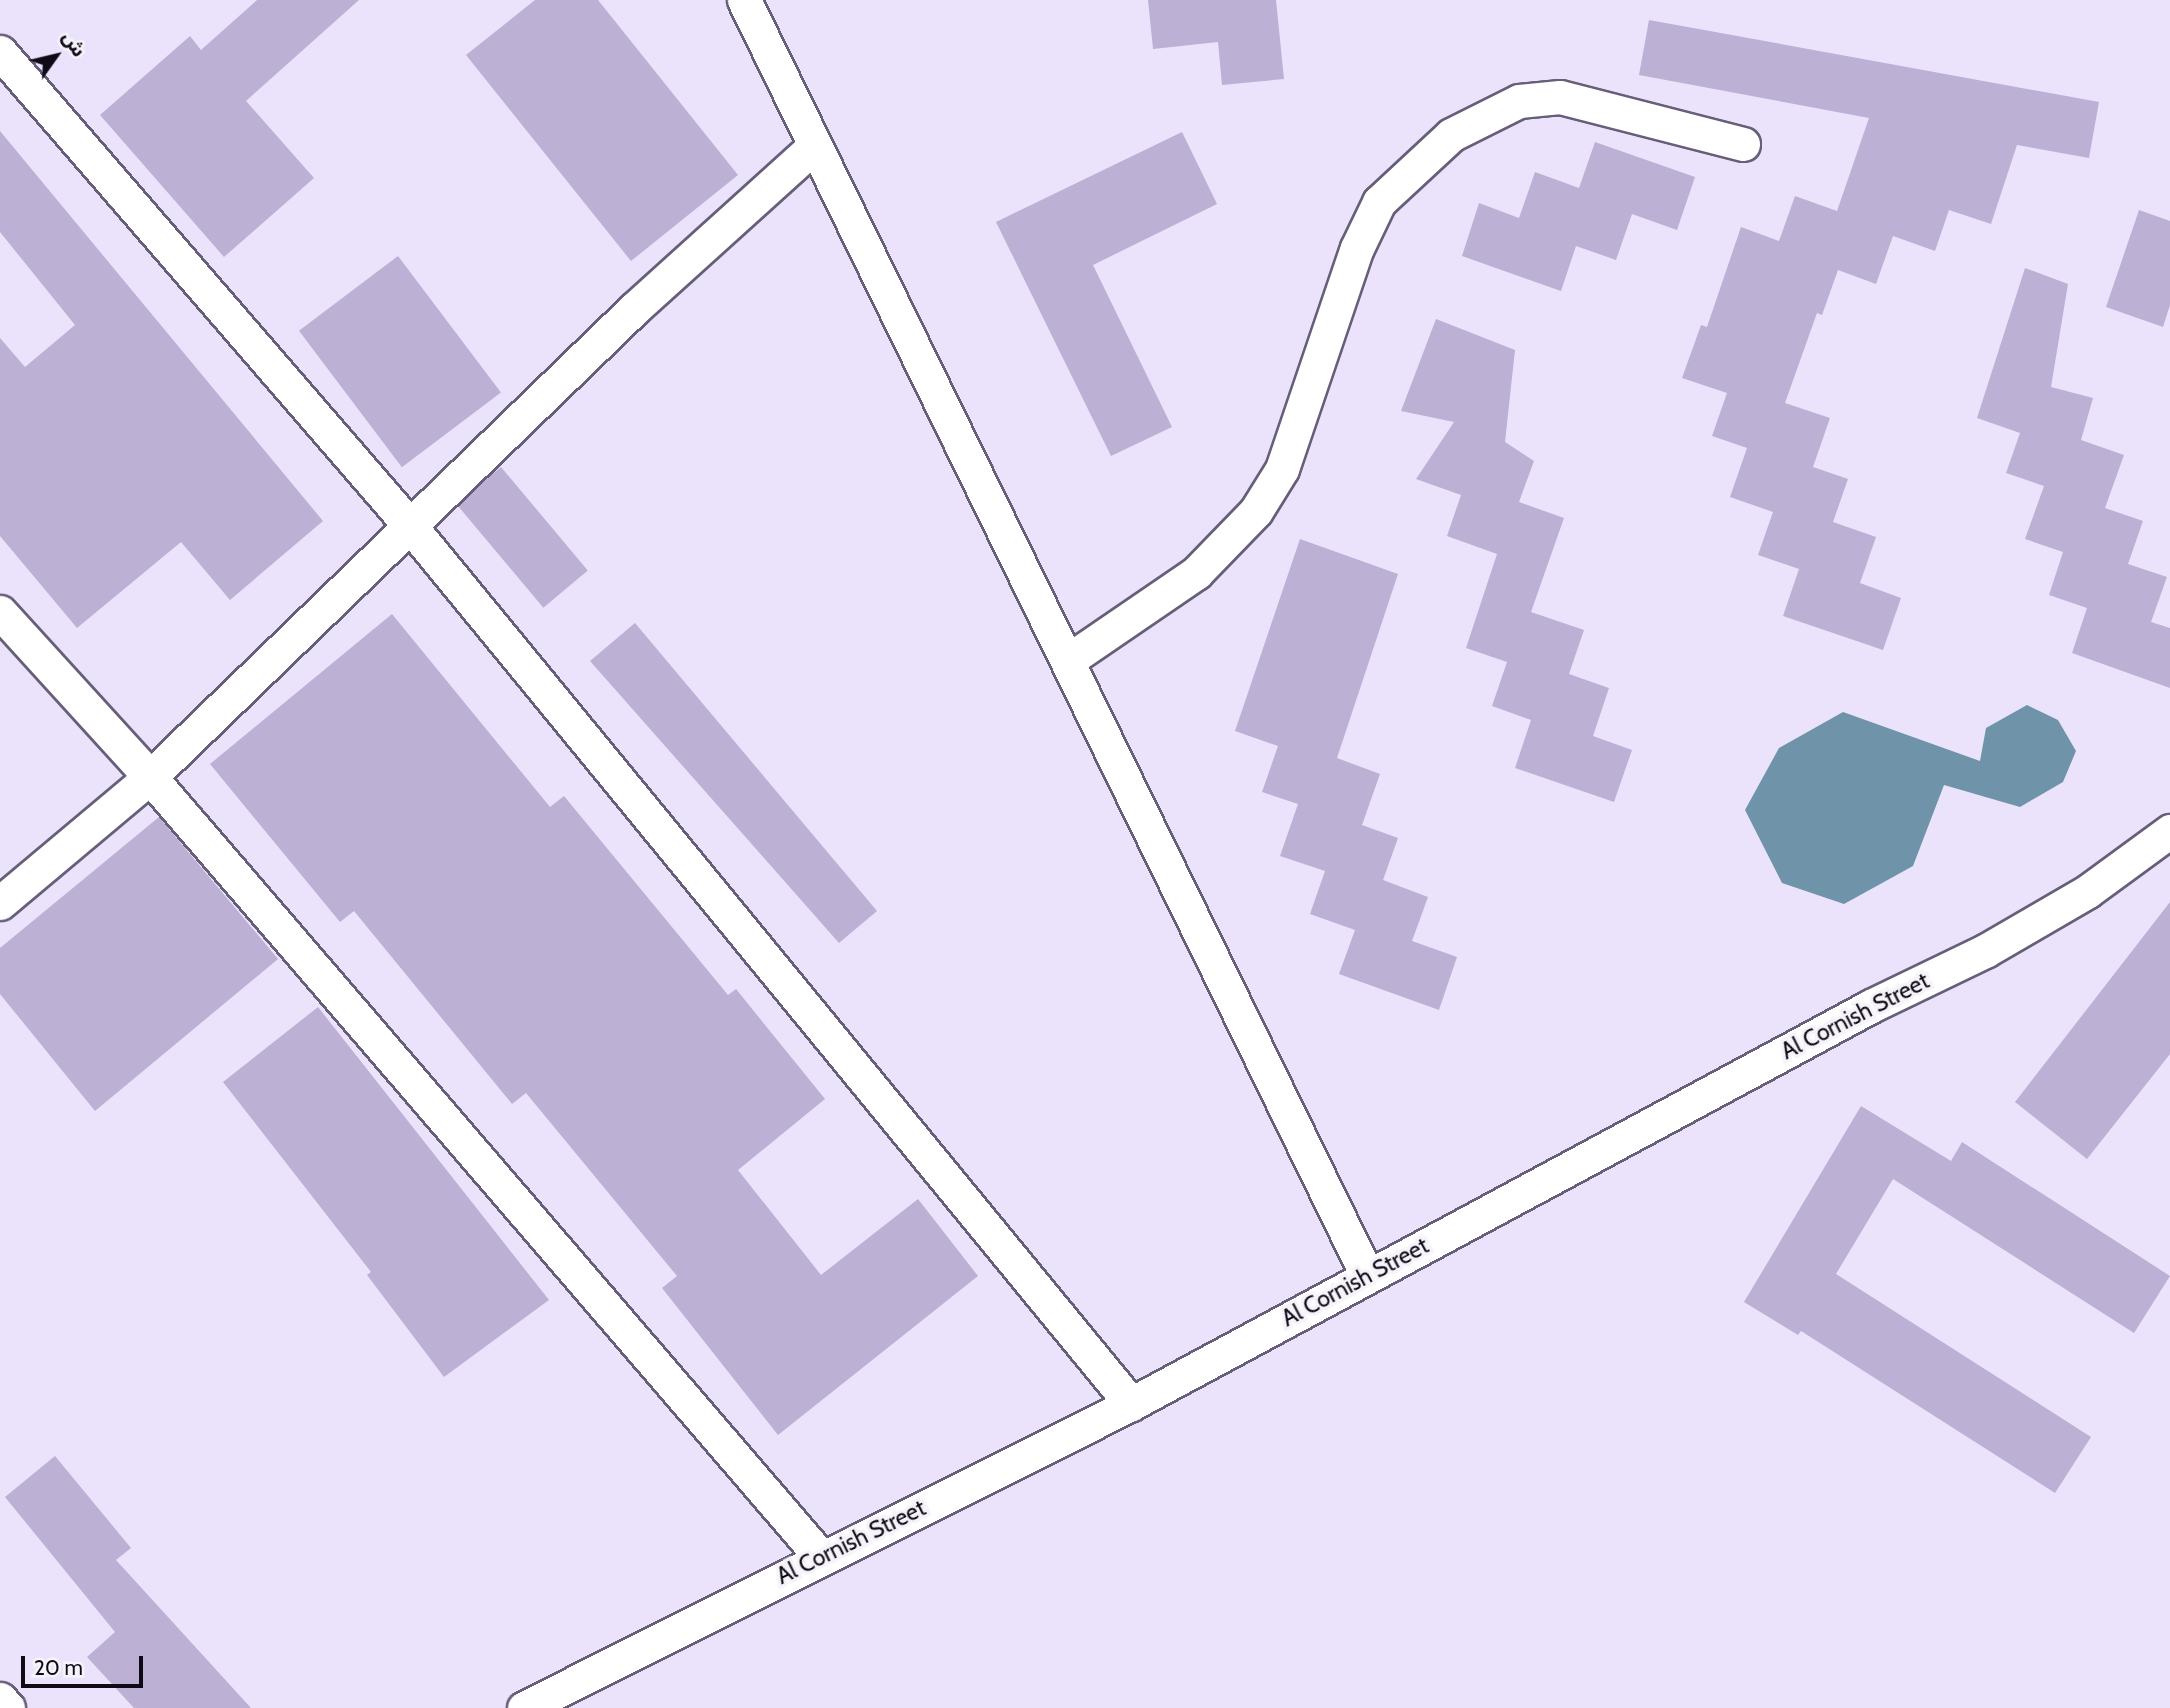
<!DOCTYPE html>
<meta charset="utf-8">
<style>
body{margin:0}
#map{position:relative;width:2170px;height:1708px;overflow:hidden;background:#ebe3fc;font-family:Cabin,"Noto Sans Arabic",sans-serif}
div>[style]{position:absolute}
[style*='--x']{left:calc(var(--x)*1px);top:calc(var(--y)*1px);width:calc(var(--w)*1px);rotate:calc(var(--a)*1deg)}
.water>*{inset:0;background:#6f94aa}
.building>*{inset:0;background:#bcb0d5;transform-origin:0 0}
.roads{filter:drop-shadow(2px 0 #675e79) drop-shadow(-2px 0 #675e79) drop-shadow(0 2px #675e79) drop-shadow(0 -2px #675e79)}
.minor>*{height:33px;margin:-16.5px;padding:0 16.5px;transform-origin:16.5px;border-radius:16.5px;background:#fff}
span{translate:-50% -50%;white-space:nowrap;text-align:center;line-height:1.15;-webkit-text-stroke:7px #f6f4fa;paint-order:stroke}
.street-label{font-size:23px;color:#0f0b16}
.north{position:absolute;left:21px;top:21px;width:70px;height:70px;-webkit-text-stroke:5px #f6f4fa;paint-order:stroke;rotate:56deg;font-size:19px;font-weight:700;line-height:28px;text-align:center;color:#0f0b16}
.north::after{content:'';display:block;margin:auto;width:24px;height:32px;background:#0f0b16;clip-path:polygon(50% 0,100% 100%,50% 72%,0 100%)}
.scale{position:absolute;left:21px;top:1656px;width:122px;height:32px;box-sizing:border-box;border:4px solid #0f0b16;border-top:0;padding-left:9px;font-size:21px;line-height:24px;white-space:nowrap;color:#0f0b16;-webkit-text-stroke:5px #f6f4fa;paint-order:stroke}
</style>
<div id="map">
<div class="water">
<div style="clip-path:polygon(2027px 705px,2058px 720px,2076px 751px,2063px 782px,2020px 807px,1944px 785px,1913px 866px,1844px 904px,1782px 883px,1745px 810px,1779px 748px,1843px 712px,1980px 761px,1986px 728px)"></div>
</div>
<div class="building">
<div style="clip-path:polygon(257px 0,359px 0,246px 101px,314px 178px,224px 257px,100px 115px,190px 36px,201px 50px)"></div>
<div style="clip-path:polygon(535px 0,598px 0,738px 175px,631px 261px,466px 55px)"></div>
<div style="clip-path:polygon(1148px 0,1276px 0,1284px 79px,1222px 85px,1218px 42px,1153px 49px)"></div>
<div style="clip-path:polygon(1649px 20px,2099px 102px,2089px 158px,2017px 145px,1991px 224px,1949px 210px,1935px 251px,1893px 236px,1876px 284px,1838px 270px,1822px 315px,1817px 313px,1785px 403px,1830px 418px,1813px 467px,1848px 479px,1833px 522px,1876px 537px,1860px 583px,1901px 598px,1883px 650px,1783px 616px,1799px 569px,1758px 555px,1773px 512px,1730px 497px,1747px 448px,1712px 436px,1727px 393px,1682px 378px,1701px 325px,1707px 327px,1741px 227px,1779px 241px,1795px 196px,1837px 211px,1869px 118px,1639px 75px)"></div>
<div style="clip-path:polygon(0 131px,323px 521px,230px 600px,181px 542px,77px 628px,0 536px,0 338px,25px 367px,75px 325px,0 232px)"></div>
<div style="clip-path:polygon(1182px 132px,1217px 204px,1093px 265px,1172px 427px,1111px 456px,996px 222px)"></div>
<div style="clip-path:polygon(1595px 142px,1695px 177px,1677px 230px,1632px 214px,1616px 260px,1576px 246px,1561px 291px,1462px 256px,1479px 203px,1519px 218px,1535px 172px,1579px 188px)"></div>
<div style="clip-path:polygon(2139px 210px,2170px 221px,2170px 305px,2163px 327px,2106px 307px)"></div>
<div style="left:398px;top:256px;width:171px;height:124px;rotate:53deg"></div>
<div style="clip-path:polygon(2025px 268px,2068px 284px,2051px 387px,2093px 398px,2081px 440px,2124px 455px,2105px 508px,2143px 521px,2128px 564px,2167px 577px,2151px 622px,2170px 628px,2170px 688px,2072px 653px,2087px 608px,2049px 595px,2063px 552px,2025px 539px,2044px 486px,2006px 473px,2020px 433px,1977px 418px)"></div>
<div style="clip-path:polygon(1436px 319px,1515px 350px,1505px 442px,1534px 461px,1519px 502px,1564px 518px,1531px 612px,1584px 630px,1569px 674px,1609px 688px,1593px 736px,1632px 750px,1614px 802px,1515px 768px,1531px 720px,1492px 706px,1507px 662px,1466px 648px,1497px 554px,1447px 536px,1461px 495px,1416px 479px,1454px 422px,1401px 411px)"></div>
<div style="left:501px;top:467px;width:135px;height:58px;rotate:50deg"></div>
<div style="clip-path:polygon(1300px 539px,1398px 574px,1337px 758px,1380px 774px,1362px 825px,1398px 838px,1383px 880px,1428px 897px,1412px 941px,1457px 957px,1439px 1010px,1339px 974px,1355px 930px,1310px 914px,1325px 871px,1280px 856px,1298px 804px,1262px 792px,1278px 746px,1235px 731px)"></div>
<div style="clip-path:polygon(392px 614px,550px 807px,564px 796px,728px 995px,736px 989px,825px 1099px,738px 1170px,821px 1275px,918px 1199px,978px 1276px,778px 1435px,662px 1288px,677px 1276px,526px 1093px,512px 1104px,354px 911px,340px 922px,210px 764px)"></div>
<div style="clip-path:polygon(635px 623px,877px 911px,839px 943px,590px 661px)"></div>
<div style="clip-path:polygon(159px 817px,278px 959px,95px 1111px,0 994px,0 948px)"></div>
<div style="clip-path:polygon(2170px 902px,2170px 1054px,2087px 1159px,2015px 1102px)"></div>
<div style="clip-path:polygon(318px 1007px,549px 1300px,444px 1377px,367px 1275px,371px 1272px,223px 1082px)"></div>
<div style="clip-path:polygon(1861px 1106px,1951px 1161px,1962px 1142px,2170px 1276px,2134px 1333px,1893px 1179px,1836px 1274px,2091px 1437px,2055px 1493px,1801px 1331px,1798px 1335px,1744px 1302px)"></div>
<div style="clip-path:polygon(55px 1456px,131px 1548px,116px 1560px,251px 1708px,134px 1708px,87px 1657px,115px 1632px,5px 1497px)"></div>
</div>
<div class="roads">
<div class="minor">
<div style="--x:744;--y:0;--w:1419;--a:63.96"></div>
<div style="--x:0;--y:52;--w:628;--a:49.13"></div>
<div style="--x:411;--y:527;--w:1135;--a:50.61"></div>
<div style="--x:0;--y:612;--w:223;--a:47.7"></div>
<div style="--x:150;--y:777;--w:1027;--a:49.3"></div>
<div style="--x:1070;--y:659;--w:153;--a:-34.3"></div>
<div style="--x:1196;--y:573;--w:86;--a:-45.9"></div>
<div style="--x:1256;--y:511;--w:49;--a:-58.2"></div>
<div style="--x:1282;--y:469;--w:233;--a:-71.3"></div>
<div style="--x:1357;--y:248;--w:51;--a:-64.4"></div>
<div style="--x:1379;--y:202;--w:98;--a:-42.9"></div>
<div style="--x:1451;--y:135;--w:76;--a:-26.6"></div>
<div style="--x:1519;--y:101;--w:41;--a:-5.6"></div>
<div style="--x:1560;--y:97;--w:189;--a:14.4"></div>
<div style="--x:0;--y:903;--w:196;--a:-40"></div>
<div style="--x:150;--y:777;--w:673;--a:-44.04"></div>
<div style="--x:634;--y:309;--w:240;--a:-42.1"></div>
<div style="--x:0;--y:1699;--w:12;--a:48"></div>
<div style="--x:524;--y:1708;--w:679;--a:-26.6"></div>
<div style="--x:1131;--y:1404;--w:840;--a:-28.27"></div>
<div style="--x:1871;--y:1006;--w:127;--a:-25.8"></div>
<div style="--x:1985;--y:951;--w:119;--a:-30.2"></div>
<div style="--x:2088;--y:891;--w:102;--a:-36.2"></div>
</div>
</div>
<div class="street-label">
<span style="left:1855px;top:1016px;rotate:-27deg">Al Cornish Street</span>
<span style="left:1355px;top:1282px;rotate:-28deg">Al Cornish Street</span>
<span style="left:851px;top:1542px;rotate:-26deg">Al Cornish Street</span>
</div>
<div class="north">ش</div>
<div class="scale">20 m</div>
</div>
